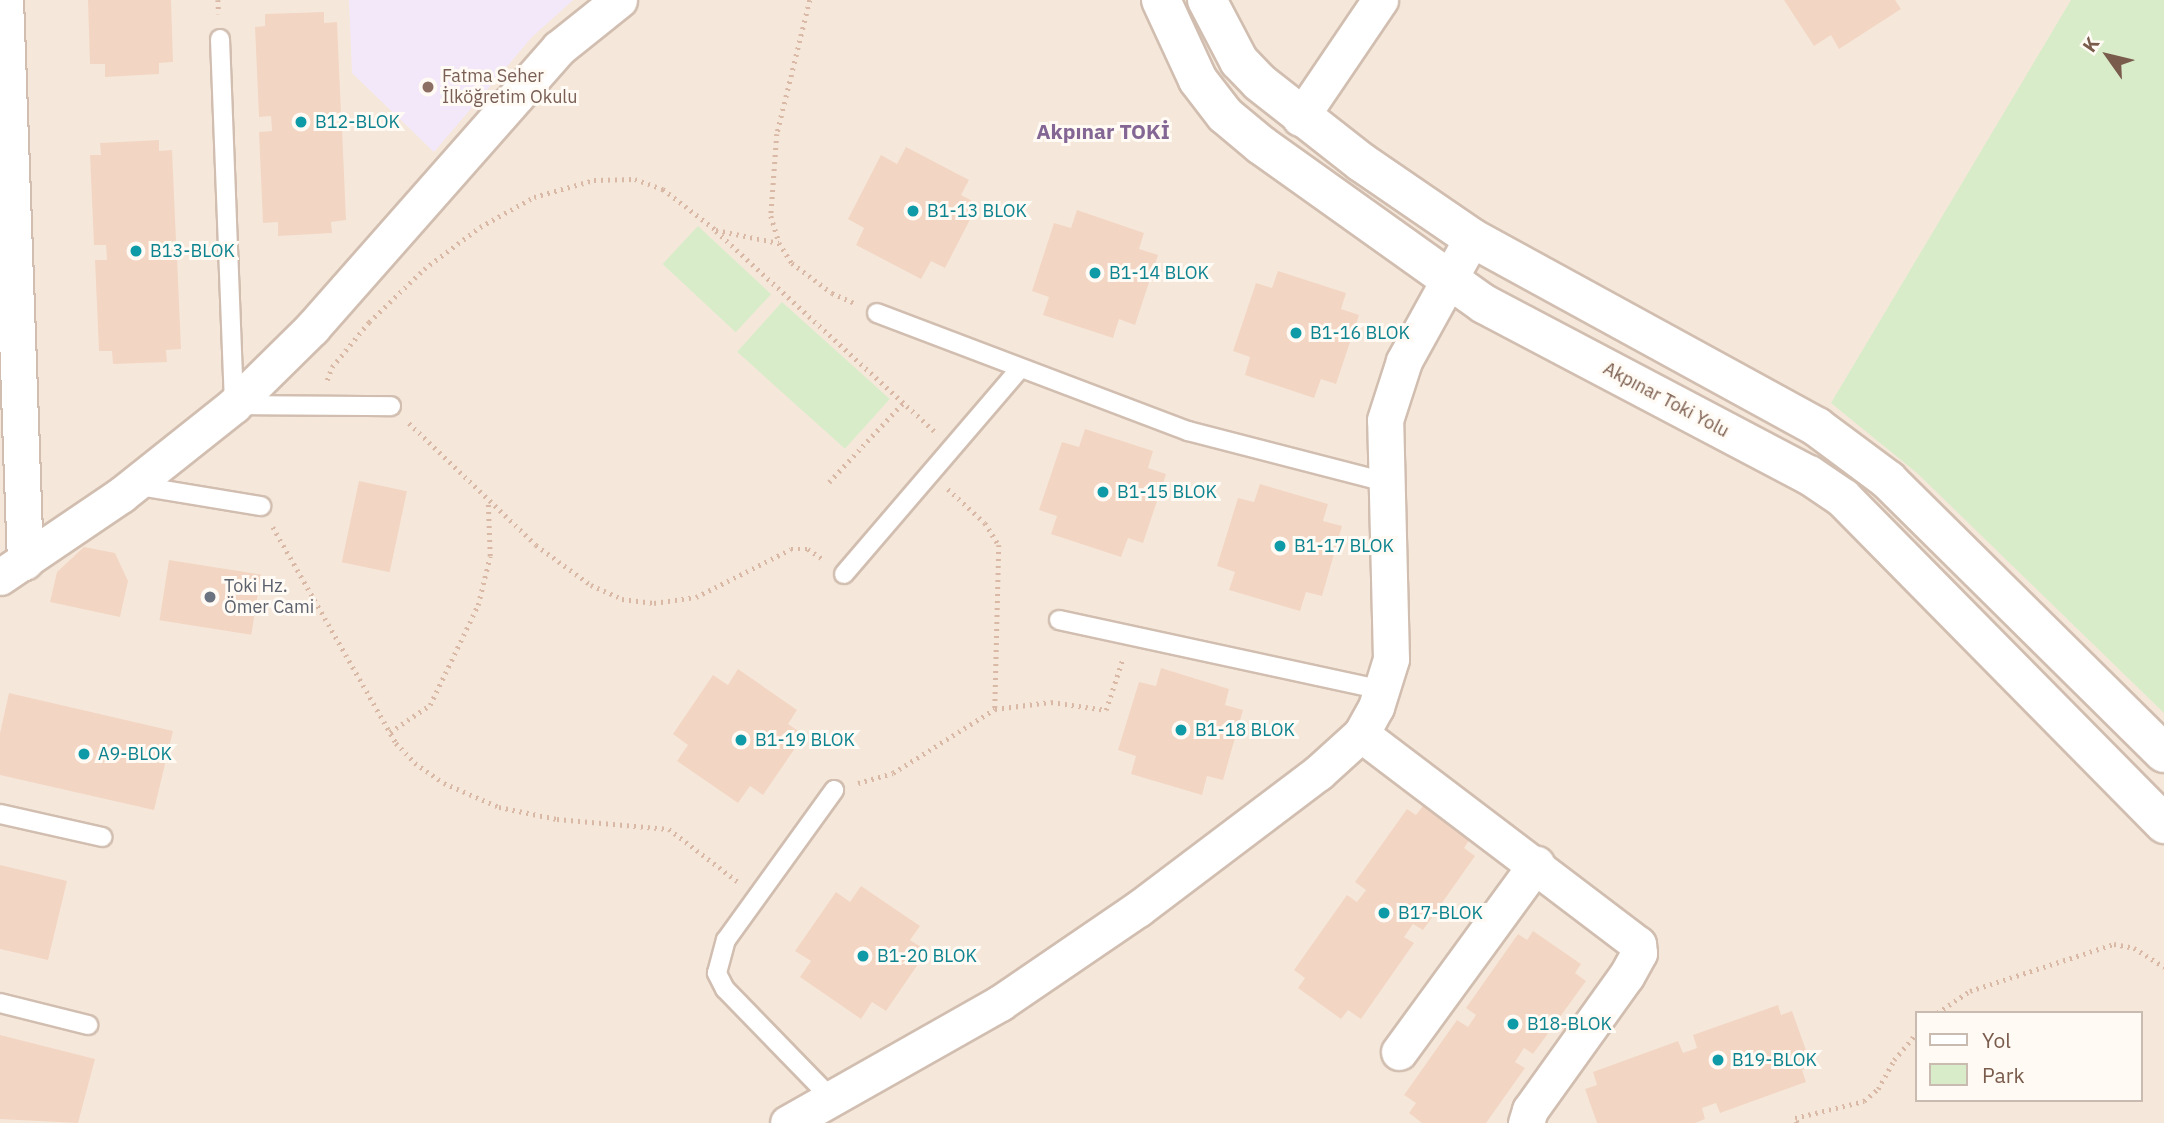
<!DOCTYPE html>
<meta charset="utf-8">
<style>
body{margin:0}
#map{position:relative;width:2164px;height:1123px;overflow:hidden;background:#fdf6ec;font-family:"IBM Plex Sans",sans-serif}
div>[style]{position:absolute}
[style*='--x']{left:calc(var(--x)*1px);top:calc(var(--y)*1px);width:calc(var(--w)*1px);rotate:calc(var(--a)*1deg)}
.residential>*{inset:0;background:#f5e8da}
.education>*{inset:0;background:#f3e8fa}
.green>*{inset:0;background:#d8ecc9;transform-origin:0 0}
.building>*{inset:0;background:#f3d5c3;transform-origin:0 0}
.path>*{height:4.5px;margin-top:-2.25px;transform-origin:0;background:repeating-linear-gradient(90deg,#d9b8a5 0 2px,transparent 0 7px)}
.roads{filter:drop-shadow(2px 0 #d1beb0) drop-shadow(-2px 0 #d1beb0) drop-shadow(0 2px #d1beb0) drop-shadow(0 -2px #d1beb0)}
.service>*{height:18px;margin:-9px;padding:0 9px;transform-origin:9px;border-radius:9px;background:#fff}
.minor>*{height:35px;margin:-17.5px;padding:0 17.5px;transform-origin:17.5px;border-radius:17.5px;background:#fff}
.secondary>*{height:38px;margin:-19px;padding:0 19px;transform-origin:19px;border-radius:19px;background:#fff}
.dots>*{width:19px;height:19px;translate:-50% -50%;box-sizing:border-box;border:4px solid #fffaf3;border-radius:50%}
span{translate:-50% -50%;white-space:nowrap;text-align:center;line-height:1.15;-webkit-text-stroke:6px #fffaf3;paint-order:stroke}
.education-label{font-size:18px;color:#785e54}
.left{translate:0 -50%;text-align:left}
.culture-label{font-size:18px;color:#0d838f}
.street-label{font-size:18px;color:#7a5c4d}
.worship-label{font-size:18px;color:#5b616d}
.quarter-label{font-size:21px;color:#846695;font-weight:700}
.legend{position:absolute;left:1915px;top:1011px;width:228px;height:91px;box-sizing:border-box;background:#fffaf3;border:2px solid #cabbb1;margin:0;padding:9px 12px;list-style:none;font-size:21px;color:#7a5c4d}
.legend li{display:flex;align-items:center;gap:14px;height:35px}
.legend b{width:35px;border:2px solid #cabbb1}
.north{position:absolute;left:2073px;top:21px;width:70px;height:70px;-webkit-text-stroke:5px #fffaf3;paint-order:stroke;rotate:304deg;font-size:19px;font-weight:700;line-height:28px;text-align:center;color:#7a5c4d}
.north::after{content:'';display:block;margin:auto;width:24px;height:32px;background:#7a5c4d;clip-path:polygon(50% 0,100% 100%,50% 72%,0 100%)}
</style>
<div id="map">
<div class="residential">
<div style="clip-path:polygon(evenodd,0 0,2164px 0,2164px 1123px,0 1123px,0 0,1917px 1013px,2141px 1013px,2141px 1100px,1917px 1100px,1917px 1013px)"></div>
</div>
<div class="education">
<div style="clip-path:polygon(349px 0,573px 0,532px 37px,434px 152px,352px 73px)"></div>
</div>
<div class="green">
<div style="clip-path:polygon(2071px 0,2164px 0,2164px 713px,1917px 473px,1831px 403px)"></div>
<div style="left:698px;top:226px;width:100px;height:52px;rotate:43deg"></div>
<div style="left:782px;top:302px;width:145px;height:67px;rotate:42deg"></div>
</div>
<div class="building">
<div style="clip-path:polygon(88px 0,171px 0,173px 62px,159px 63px,159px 74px,105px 77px,105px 64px,90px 64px)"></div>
<div style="clip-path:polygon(1784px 0,1895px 0,1901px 9px,1839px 49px,1831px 35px,1814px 46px)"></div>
<div style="clip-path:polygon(324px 12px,324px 23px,337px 22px,341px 113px,330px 113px,330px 129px,342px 128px,346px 220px,331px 222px,332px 233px,278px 236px,278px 222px,263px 223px,259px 132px,272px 131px,271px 116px,259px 117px,255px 27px,265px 26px,265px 14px)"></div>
<div style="clip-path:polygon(159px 140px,159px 151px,172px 150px,176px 241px,165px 242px,165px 257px,177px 257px,181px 349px,166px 350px,167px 362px,113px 364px,112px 351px,99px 351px,95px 260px,107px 260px,106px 245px,94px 245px,90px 155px,101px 155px,100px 143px)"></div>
<div style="clip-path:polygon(906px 147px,969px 180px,961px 195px,978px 204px,945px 268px,931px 261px,921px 279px,856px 245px,864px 228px,848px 219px,881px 155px,897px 164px)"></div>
<div style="clip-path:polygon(1077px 210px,1144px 233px,1139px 249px,1158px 255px,1135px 325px,1119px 319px,1113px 338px,1043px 315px,1049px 297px,1032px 291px,1054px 223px,1071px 228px)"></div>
<div style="clip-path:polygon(1278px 271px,1346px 293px,1341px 309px,1359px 315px,1336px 384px,1321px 379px,1314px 398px,1245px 375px,1250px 357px,1233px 351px,1256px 283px,1272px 288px)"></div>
<div style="clip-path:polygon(1085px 429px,1153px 451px,1148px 468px,1166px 474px,1143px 543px,1128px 538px,1121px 557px,1051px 534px,1057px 516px,1039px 510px,1062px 442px,1079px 447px)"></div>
<div style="left:359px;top:481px;width:49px;height:83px;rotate:12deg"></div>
<div style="clip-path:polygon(1260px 484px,1328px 504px,1323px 521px,1342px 526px,1322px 596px,1306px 592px,1300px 611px,1229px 590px,1235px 572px,1217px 566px,1238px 498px,1254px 502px)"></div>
<div style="clip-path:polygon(84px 547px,115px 553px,128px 581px,120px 617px,50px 602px,57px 572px)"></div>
<div style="left:169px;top:560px;width:93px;height:61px;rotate:9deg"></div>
<div style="clip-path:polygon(1161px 668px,1229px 689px,1225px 705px,1243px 710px,1223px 780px,1207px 776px,1202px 795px,1131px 774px,1136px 756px,1118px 750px,1139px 682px,1156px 686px)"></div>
<div style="clip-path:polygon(738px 669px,797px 710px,788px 724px,804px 735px,763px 795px,750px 786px,738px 803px,677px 761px,688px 745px,673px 734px,713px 675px,728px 685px)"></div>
<div style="clip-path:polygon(9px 693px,173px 731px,154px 810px,0 775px,0 733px)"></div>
<div style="clip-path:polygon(1423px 806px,1470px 839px,1464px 848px,1475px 856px,1423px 930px,1413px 924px,1404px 937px,1414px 943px,1361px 1019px,1348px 1010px,1341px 1019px,1298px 988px,1305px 978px,1294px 970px,1347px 895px,1357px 902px,1366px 890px,1355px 882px,1407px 809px,1416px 815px)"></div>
<div style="clip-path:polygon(0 865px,67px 881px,48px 960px,0 949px)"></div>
<div style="clip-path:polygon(861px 886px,920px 926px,910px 940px,927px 951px,886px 1011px,872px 1002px,861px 1019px,800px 977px,811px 961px,795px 951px,836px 892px,850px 902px)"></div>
<div style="clip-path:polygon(1533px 931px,1581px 964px,1575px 973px,1586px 981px,1533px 1054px,1524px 1048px,1515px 1062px,1525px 1068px,1486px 1123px,1422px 1123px,1409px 1113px,1416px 1103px,1404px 1095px,1457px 1020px,1468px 1027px,1476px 1015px,1466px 1008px,1518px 934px,1527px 940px)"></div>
<div style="clip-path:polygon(1778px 1005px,1781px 1015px,1792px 1011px,1812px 1067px,1802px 1070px,1806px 1082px,1720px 1113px,1716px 1103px,1702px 1108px,1705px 1119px,1695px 1123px,1597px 1123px,1585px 1089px,1597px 1085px,1593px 1072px,1678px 1041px,1683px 1053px,1697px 1048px,1693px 1035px)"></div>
<div style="clip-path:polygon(0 1035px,95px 1059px,78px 1123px,0 1119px)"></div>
</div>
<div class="path">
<div style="--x:218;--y:0;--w:14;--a:86"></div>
<div style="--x:810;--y:0;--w:138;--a:103.8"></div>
<div style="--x:777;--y:134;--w:82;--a:94.2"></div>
<div style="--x:771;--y:216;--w:28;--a:73"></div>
<div style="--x:779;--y:243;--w:24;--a:57"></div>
<div style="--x:792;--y:263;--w:50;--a:36.9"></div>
<div style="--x:832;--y:293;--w:27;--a:24"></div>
<div style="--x:716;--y:231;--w:296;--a:42.5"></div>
<div style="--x:327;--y:380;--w:14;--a:-69"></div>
<div style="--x:332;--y:367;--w:58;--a:-50.6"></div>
<div style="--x:369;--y:322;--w:76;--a:-43.9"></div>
<div style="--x:424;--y:269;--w:70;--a:-36.9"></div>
<div style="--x:480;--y:227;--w:62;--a:-29.1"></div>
<div style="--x:534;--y:197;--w:62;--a:-15.8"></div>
<div style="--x:594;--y:180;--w:41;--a:-1.4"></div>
<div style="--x:635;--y:179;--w:30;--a:20"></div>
<div style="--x:663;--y:189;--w:67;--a:37.7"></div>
<div style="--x:716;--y:230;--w:64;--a:11.7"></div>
<div style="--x:409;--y:423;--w:176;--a:43.8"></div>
<div style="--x:536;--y:545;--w:68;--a:36"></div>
<div style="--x:591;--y:585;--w:34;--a:24"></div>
<div style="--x:622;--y:599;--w:32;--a:7"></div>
<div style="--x:654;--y:603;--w:42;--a:-8.1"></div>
<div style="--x:696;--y:597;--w:106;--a:-26.8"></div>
<div style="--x:791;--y:549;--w:17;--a:0"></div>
<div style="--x:808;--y:549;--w:18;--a:34"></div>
<div style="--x:829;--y:482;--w:108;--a:-46.9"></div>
<div style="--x:948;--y:489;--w:50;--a:42.6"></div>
<div style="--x:985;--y:523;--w:26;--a:58"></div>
<div style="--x:999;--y:545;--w:164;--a:91.4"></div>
<div style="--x:273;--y:527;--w:249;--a:60.3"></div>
<div style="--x:396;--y:743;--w:28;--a:46"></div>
<div style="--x:415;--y:763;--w:35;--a:35"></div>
<div style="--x:444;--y:783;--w:60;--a:23.6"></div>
<div style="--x:499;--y:807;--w:59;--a:11.7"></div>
<div style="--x:557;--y:819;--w:112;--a:5.1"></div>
<div style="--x:669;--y:829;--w:86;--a:37.4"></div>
<div style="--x:390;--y:732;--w:48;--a:-34"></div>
<div style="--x:430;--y:705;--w:111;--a:-64.4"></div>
<div style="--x:478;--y:605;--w:50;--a:-76.2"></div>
<div style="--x:490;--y:556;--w:54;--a:-92.1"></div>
<div style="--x:858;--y:783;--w:36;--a:-16"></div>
<div style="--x:893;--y:773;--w:120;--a:-32.1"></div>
<div style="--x:995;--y:709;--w:56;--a:-7.1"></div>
<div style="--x:1051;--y:702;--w:56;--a:8.3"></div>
<div style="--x:1106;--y:710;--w:55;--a:-71.9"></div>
<div style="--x:1937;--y:1013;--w:40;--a:-34"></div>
<div style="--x:1970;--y:991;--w:151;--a:-18.1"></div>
<div style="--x:2114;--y:944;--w:20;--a:11"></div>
<div style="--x:2134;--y:948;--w:36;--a:32"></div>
<div style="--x:1797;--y:1123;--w:5;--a:-112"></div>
<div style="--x:1795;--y:1118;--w:71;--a:-13.8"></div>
<div style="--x:1864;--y:1101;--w:18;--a:-41"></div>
<div style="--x:1878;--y:1089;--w:33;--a:-61"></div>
<div style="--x:1894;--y:1060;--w:35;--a:-50"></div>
</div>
<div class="roads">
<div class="service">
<div style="--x:220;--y:39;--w:366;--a:87.8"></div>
<div style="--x:234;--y:405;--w:157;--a:0.4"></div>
<div style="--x:877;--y:313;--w:333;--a:20.8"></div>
<div style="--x:1188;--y:431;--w:203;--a:14.5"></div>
<div style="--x:134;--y:485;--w:129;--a:9.4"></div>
<div style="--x:844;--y:574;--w:270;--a:-49.4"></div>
<div style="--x:1059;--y:620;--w:331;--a:12.2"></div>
<div style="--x:0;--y:814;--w:105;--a:12.7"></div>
<div style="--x:0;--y:1003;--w:91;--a:14"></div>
<div style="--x:832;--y:1099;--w:153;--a:-134.2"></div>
<div style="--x:725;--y:989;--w:18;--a:-117"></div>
<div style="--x:717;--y:973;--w:34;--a:-75"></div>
<div style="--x:726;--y:940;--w:185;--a:-54.2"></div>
</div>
<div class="minor">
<div style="--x:5;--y:0;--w:562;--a:87.96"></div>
<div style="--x:1300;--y:118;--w:143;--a:-55.9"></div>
<div style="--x:0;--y:577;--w:146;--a:-34.1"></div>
<div style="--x:121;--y:495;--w:144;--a:-38.5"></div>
<div style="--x:234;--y:405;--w:110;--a:-44.6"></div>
<div style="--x:312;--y:328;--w:373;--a:-48.6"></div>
<div style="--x:559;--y:48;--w:77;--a:-38.7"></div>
<div style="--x:1361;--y:734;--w:348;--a:37.2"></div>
<div style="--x:1638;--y:944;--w:9;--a:84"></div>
<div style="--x:1639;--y:953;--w:26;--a:119"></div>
<div style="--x:1626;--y:976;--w:165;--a:125.6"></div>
<div style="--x:1530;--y:1110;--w:14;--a:107"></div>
<div style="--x:1399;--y:1052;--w:233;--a:-53.9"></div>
<div style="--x:788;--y:1123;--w:244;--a:-29.5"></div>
<div style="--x:1000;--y:1003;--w:167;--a:-34.3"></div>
<div style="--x:1138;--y:909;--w:226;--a:-37.1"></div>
<div style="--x:1318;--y:773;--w:58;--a:-42.2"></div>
<div style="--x:1361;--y:734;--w:31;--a:-61"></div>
<div style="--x:1376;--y:707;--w:50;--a:-72.6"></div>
<div style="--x:1391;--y:659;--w:239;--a:-91.4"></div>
<div style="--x:1385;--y:420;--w:62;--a:-72.1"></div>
<div style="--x:1404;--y:361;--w:141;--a:-61.1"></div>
</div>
<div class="secondary">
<div style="--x:1161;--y:0;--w:88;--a:65.2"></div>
<div style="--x:1198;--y:80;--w:44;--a:52.4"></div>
<div style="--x:1225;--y:115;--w:47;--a:39.8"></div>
<div style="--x:1261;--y:145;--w:274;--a:35.5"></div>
<div style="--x:1484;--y:304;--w:367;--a:27.8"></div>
<div style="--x:1809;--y:475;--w:41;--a:34.1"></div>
<div style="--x:1843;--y:498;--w:458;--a:45.4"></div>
<div style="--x:1207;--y:0;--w:69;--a:62.3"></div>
<div style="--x:1239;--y:61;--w:29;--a:46"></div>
<div style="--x:1259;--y:82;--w:130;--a:38.1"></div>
<div style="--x:1361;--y:162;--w:135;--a:34.4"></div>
<div style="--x:1472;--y:238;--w:393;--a:28.7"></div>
<div style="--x:1817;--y:427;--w:89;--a:36.7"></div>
<div style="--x:1888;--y:480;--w:388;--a:44.7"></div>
</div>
</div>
<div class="dots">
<div style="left:428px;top:87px;background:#8d6e63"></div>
<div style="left:301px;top:122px;background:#0f9aa8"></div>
<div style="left:913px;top:211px;background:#0f9aa8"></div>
<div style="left:136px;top:251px;background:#0f9aa8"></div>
<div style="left:1095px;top:273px;background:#0f9aa8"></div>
<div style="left:1296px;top:333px;background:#0f9aa8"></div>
<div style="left:1103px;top:492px;background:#0f9aa8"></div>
<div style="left:1280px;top:546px;background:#0f9aa8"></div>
<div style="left:210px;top:597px;background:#6b7280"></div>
<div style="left:1181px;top:730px;background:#0f9aa8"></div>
<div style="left:741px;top:740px;background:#0f9aa8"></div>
<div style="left:84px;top:754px;background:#0f9aa8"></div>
<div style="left:1384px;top:913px;background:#0f9aa8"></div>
<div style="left:863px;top:956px;background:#0f9aa8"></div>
<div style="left:1513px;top:1024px;background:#0f9aa8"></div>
<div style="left:1718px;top:1060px;background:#0f9aa8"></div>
</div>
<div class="education-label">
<span class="left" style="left:442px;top:87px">Fatma Seher<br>İlköğretim Okulu</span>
</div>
<div class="culture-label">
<span class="left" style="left:315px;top:122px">B12-BLOK</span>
<span class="left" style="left:927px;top:211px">B1-13 BLOK</span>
<span class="left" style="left:150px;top:251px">B13-BLOK</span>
<span class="left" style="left:1109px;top:273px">B1-14 BLOK</span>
<span class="left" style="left:1310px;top:333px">B1-16 BLOK</span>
<span class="left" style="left:1117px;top:492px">B1-15 BLOK</span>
<span class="left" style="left:1294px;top:546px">B1-17 BLOK</span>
<span class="left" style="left:1195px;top:730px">B1-18 BLOK</span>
<span class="left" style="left:755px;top:740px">B1-19 BLOK</span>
<span class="left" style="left:98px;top:754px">A9-BLOK</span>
<span class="left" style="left:1398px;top:913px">B17-BLOK</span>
<span class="left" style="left:877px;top:956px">B1-20 BLOK</span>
<span class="left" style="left:1527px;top:1024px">B18-BLOK</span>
<span class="left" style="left:1732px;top:1060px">B19-BLOK</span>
</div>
<div class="street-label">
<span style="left:1666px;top:400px;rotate:28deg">Akpınar Toki Yolu</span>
</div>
<div class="worship-label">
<span class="left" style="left:224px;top:597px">Toki Hz.<br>Ömer Cami</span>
</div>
<div class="quarter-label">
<span style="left:1103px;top:131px">Akpınar TOKİ</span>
</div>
<ul class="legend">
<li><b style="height:9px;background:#fff"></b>Yol</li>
<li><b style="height:19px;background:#d8ecc9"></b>Park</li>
</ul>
<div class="north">K</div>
</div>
